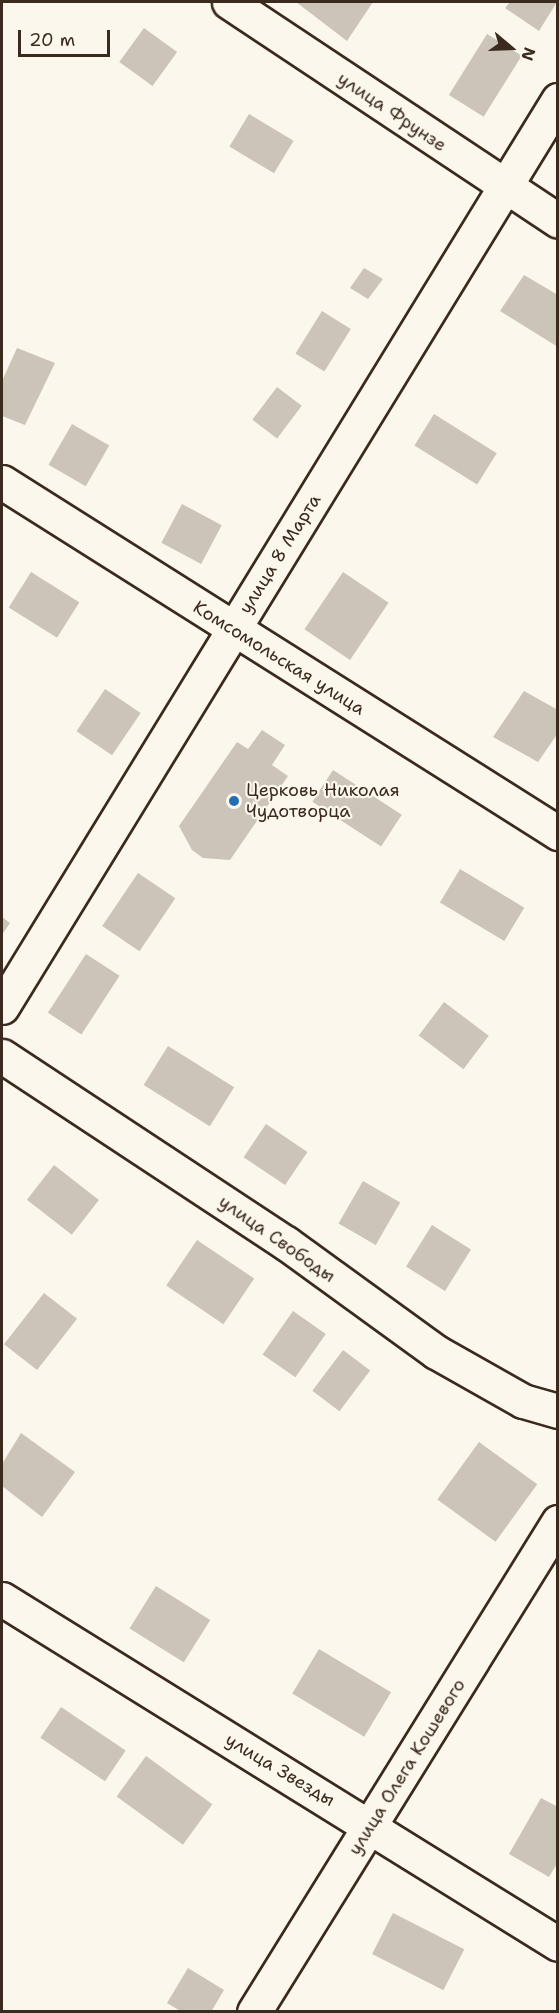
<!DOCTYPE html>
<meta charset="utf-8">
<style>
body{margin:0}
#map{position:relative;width:559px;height:2013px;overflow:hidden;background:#fbf7ec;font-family:"Shantell Sans",sans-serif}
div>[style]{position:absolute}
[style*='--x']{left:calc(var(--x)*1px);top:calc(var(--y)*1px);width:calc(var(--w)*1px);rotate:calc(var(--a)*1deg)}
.building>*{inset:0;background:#ccc4b9;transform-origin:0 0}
.roads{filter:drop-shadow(2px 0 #3b2a1e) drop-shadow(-2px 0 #3b2a1e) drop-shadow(0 2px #3b2a1e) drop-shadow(0 -2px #3b2a1e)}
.street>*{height:33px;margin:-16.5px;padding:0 16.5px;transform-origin:16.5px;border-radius:16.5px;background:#fbf7ec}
.dots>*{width:16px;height:16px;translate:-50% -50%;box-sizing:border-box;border:3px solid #fbf7ec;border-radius:50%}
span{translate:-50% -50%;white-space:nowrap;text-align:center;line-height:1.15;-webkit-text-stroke:4.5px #fbf7ec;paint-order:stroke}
.street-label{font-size:18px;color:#3b2a1e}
.poi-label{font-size:18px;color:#3b2a1e}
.left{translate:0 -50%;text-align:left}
.frame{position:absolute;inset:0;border:3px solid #3b2a1e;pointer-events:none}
.north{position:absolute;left:481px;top:18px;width:60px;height:60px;-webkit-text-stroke:4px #fbf7ec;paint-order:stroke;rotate:109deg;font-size:16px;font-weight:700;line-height:24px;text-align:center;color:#3b2a1e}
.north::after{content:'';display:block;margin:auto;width:21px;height:27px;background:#3b2a1e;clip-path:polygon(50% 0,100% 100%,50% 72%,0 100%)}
.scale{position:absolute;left:18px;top:30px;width:92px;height:27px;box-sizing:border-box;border:3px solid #3b2a1e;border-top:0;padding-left:8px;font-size:18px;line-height:21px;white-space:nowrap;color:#3b2a1e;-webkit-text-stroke:4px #fbf7ec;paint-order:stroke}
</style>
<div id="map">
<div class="building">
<div style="clip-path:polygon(296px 2px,373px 2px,347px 41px)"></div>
<div style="clip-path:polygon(510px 2px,557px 2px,539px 31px,505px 8px)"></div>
<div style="left:144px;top:28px;width:41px;height:42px;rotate:36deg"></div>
<div style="left:487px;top:34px;width:41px;height:72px;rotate:32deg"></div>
<div style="left:249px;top:114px;width:52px;height:38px;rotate:31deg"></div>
<div style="clip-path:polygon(364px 268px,383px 279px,368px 299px,350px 288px)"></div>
<div style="clip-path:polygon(524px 275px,558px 295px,558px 347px,500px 311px)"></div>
<div style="left:322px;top:311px;width:34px;height:50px;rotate:32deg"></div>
<div style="clip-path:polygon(17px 348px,55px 363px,25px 425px,2px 416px,2px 381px)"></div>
<div style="left:277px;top:387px;width:31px;height:41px;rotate:37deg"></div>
<div style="left:434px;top:414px;width:74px;height:37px;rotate:32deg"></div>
<div style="left:72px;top:424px;width:43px;height:47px;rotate:30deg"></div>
<div style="left:182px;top:504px;width:45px;height:44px;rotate:28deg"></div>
<div style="left:31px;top:572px;width:57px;height:42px;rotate:32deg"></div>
<div style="left:343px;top:572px;width:55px;height:69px;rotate:34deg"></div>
<div style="left:105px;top:689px;width:43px;height:51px;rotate:34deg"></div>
<div style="clip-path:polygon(524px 691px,558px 710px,558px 733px,538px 762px,493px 737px)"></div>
<div style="clip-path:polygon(262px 730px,285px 745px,272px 765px,288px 776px,230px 860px,203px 858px,192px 850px,179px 826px,237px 742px,248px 749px)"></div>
<div style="left:333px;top:770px;width:82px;height:38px;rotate:33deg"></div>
<div style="left:460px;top:869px;width:75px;height:39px;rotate:31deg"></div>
<div style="left:138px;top:873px;width:45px;height:64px;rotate:34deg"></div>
<div style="clip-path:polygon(2px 917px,10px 923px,2px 935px)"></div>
<div style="left:86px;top:954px;width:40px;height:70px;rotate:33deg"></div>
<div style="left:444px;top:1002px;width:56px;height:42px;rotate:37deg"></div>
<div style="left:168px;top:1046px;width:78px;height:46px;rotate:32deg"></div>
<div style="left:266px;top:1124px;width:50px;height:40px;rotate:34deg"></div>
<div style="left:54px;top:1165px;width:57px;height:44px;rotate:38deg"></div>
<div style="left:363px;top:1181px;width:43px;height:49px;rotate:30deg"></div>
<div style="left:432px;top:1225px;width:46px;height:49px;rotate:32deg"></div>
<div style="left:197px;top:1240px;width:69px;height:55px;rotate:34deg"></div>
<div style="left:44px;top:1293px;width:42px;height:65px;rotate:38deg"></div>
<div style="left:293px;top:1311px;width:40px;height:53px;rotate:35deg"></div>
<div style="left:343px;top:1350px;width:34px;height:51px;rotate:37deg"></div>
<div style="clip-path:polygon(21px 1433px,75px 1472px,42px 1517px,2px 1486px,2px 1464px)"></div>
<div style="left:479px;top:1442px;width:72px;height:71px;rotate:36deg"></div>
<div style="left:156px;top:1586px;width:64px;height:50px;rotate:32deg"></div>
<div style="left:319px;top:1649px;width:84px;height:52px;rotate:31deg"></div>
<div style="left:61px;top:1707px;width:78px;height:37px;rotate:34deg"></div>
<div style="left:146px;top:1756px;width:82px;height:50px;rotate:36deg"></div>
<div style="clip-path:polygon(541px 1798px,558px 1807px,558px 1862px,549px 1877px,509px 1854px)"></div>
<div style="left:393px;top:1913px;width:80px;height:46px;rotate:27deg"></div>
<div style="clip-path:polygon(188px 1968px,224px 1990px,211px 2012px,182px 2012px,167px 2003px)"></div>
</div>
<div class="roads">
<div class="street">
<div style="--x:229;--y:2;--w:395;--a:33.6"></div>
<div style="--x:2;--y:482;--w:658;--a:32.26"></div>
<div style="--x:2;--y:1007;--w:1064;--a:-58.49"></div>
<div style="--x:2;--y:1056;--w:340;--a:33.4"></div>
<div style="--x:286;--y:1243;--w:185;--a:36"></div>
<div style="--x:436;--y:1352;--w:100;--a:29.4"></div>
<div style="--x:523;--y:1401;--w:36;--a:16"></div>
<div style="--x:2;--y:1599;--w:654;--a:31.82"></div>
<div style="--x:254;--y:2012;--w:577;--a:-58.18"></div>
</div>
</div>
<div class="dots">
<div style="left:234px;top:801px;background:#1f6fb2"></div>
</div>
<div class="street-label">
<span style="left:392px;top:112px;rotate:34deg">улица Фрунзе</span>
<span style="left:280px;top:554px;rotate:-58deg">улица 8 Марта</span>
<span style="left:279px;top:658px;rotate:32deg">Комсомольская улица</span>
<span style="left:277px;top:1239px;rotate:35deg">улица Свободы</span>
<span style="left:407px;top:1767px;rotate:-58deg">улица Олега Кошевого</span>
<span style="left:280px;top:1770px;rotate:31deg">улица Звезды</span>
</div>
<div class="poi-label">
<span class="left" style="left:246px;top:801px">Церковь Николая<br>Чудотворца</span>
</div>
<div class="frame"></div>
<div class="north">N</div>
<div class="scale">20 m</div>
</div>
